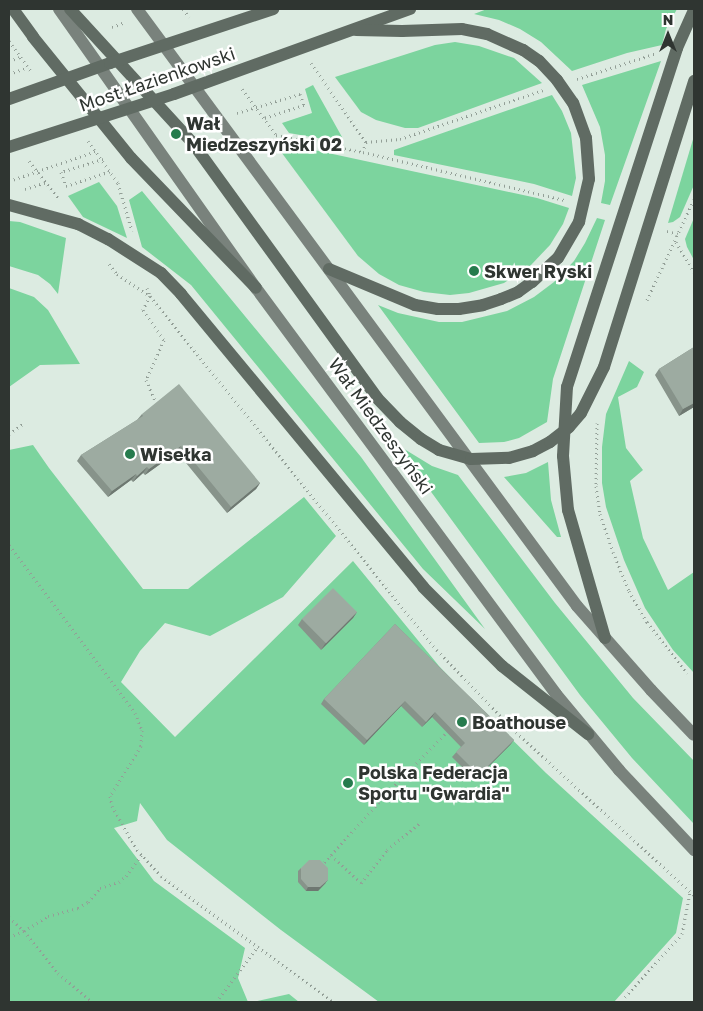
<!DOCTYPE html>
<meta charset="utf-8">
<style>
body{margin:0}
#map{position:relative;width:703px;height:1011px;overflow:hidden;background:#dcebe1;font-family:"Golos Text",sans-serif}
div>[style]{position:absolute}
[style*='--x']{left:calc(var(--x)*1px);top:calc(var(--y)*1px);width:calc(var(--w)*1px);rotate:calc(var(--a)*1deg)}
.green>*{inset:0;background:#7cd49e}
.path>*{height:3px;margin-top:-1.5px;transform-origin:0;background:repeating-linear-gradient(90deg,#939f97 0 1px,transparent 0 5px)}
.secondary>*{height:12px;margin:-6px;padding:0 6px;transform-origin:6px;border-radius:6px;background:#79827c}
.primary>*{height:12px;margin:-6px;padding:0 6px;transform-origin:6px;border-radius:6px;background:#606b63}
.wall>*{inset:0;background:#87938a}
.shaded-wall>*{inset:0;background:#6e7871}
.building>*{inset:0;background:#9daba1;transform-origin:0 0}
.dots>*{width:14px;height:14px;translate:-50% -50%;box-sizing:border-box;border:2px solid #fff;border-radius:50%}
span{translate:-50% -50%;white-space:nowrap;text-align:center;line-height:1.15;-webkit-text-stroke:5px #fff;paint-order:stroke}
.street-label{font-size:18px;color:#2f3531}
.poi-label{font-size:18px;color:#2f3531;font-weight:700}
.left{translate:0 -50%;text-align:left}
.frame{position:absolute;inset:0;border:10px solid #2f3531;pointer-events:none}
.north{position:absolute;left:643px;top:10px;width:50px;height:50px;-webkit-text-stroke:4px #fff;paint-order:stroke;rotate:0deg;font-size:14px;font-weight:700;line-height:20px;text-align:center;color:#2f3531}
.north::after{content:'';display:block;margin:auto;width:18px;height:22px;background:#2f3531;clip-path:polygon(50% 0,100% 100%,50% 72%,0 100%)}
</style>
<div id="map">
<div class="green">
<div style="clip-path:polygon(487px 9px,677px 9px,666px 29px,662px 45px,627px 53px,572px 71px,541px 42px,520px 29px,499px 20px,474px 14px)"></div>
<div style="clip-path:polygon(455px 42px,479px 46px,514px 58px,542px 83px,418px 128px,405px 128px,376px 120px,361px 112px,335px 77px,435px 45px)"></div>
<div style="clip-path:polygon(661px 61px,610px 205px,601px 203px,605px 181px,605px 155px,600px 127px,582px 85px)"></div>
<div style="clip-path:polygon(313px 85px,342px 137px,340px 142px,289px 133px,282px 123px,312px 113px,305px 89px)"></div>
<div style="clip-path:polygon(552px 95px,562px 111px,571px 133px,576px 178px,572px 196px,534px 184px,394px 155px,394px 150px)"></div>
<div style="clip-path:polygon(694px 136px,694px 185px,680px 217px,673px 222px,668px 223px)"></div>
<div style="clip-path:polygon(277px 142px,537px 198px,569px 208px,563px 224px,550px 245px,531px 265px,504px 283px,469px 293px,450px 295px,424px 292px,399px 285px,379px 274px,358px 256px,276px 145px)"></div>
<div style="clip-path:polygon(99px 182px,117px 206px,127px 238px,83px 217px,68px 196px)"></div>
<div style="clip-path:polygon(142px 191px,361px 457px,485px 629px,423px 569px,191px 285px,142px 247px,129px 200px)"></div>
<div style="clip-path:polygon(597px 218px,605px 220px,553px 379px,547px 422px,519px 438px,504px 442px,479px 443px,378px 305px,398px 313px,439px 322px,462px 322px,507px 311px,534px 297px,554px 282px,574px 261px,585px 243px)"></div>
<div style="clip-path:polygon(694px 218px,694px 260px,687px 247px,685px 239px)"></div>
<div style="clip-path:polygon(9px 221px,20px 222px,66px 238px,58px 294px,50px 284px,38px 275px,9px 266px)"></div>
<div style="clip-path:polygon(9px 288px,34px 297px,48px 310px,80px 364px,40px 365px,9px 387px)"></div>
<div style="clip-path:polygon(629px 361px,644px 372px,637px 387px,618px 397px,626px 448px,643px 470px,630px 481px,643px 538px,668px 590px,694px 572px,694px 673px,673px 650px,645px 608px,624px 560px,606px 507px,602px 483px,602px 447px,606px 414px)"></div>
<div style="clip-path:polygon(396px 444px,432px 466px,458px 475px,555px 603px,633px 698px,694px 761px,694px 824px,632px 758px,580px 695px)"></div>
<div style="clip-path:polygon(33px 445px,49px 468px,143px 589px,188px 589px,304px 497px,336px 536px,283px 597px,210px 636px,165px 623px,140px 651px,121px 682px,175px 737px,353px 561px,439px 666px,462px 690px,546px 773px,683px 898px,676px 933px,614px 1002px,379px 1002px,281px 930px,167px 840px,140px 803px,137px 821px,114px 828px,154px 881px,245px 948px,238px 978px,248px 1002px,9px 1002px,9px 450px)"></div>
<div style="clip-path:polygon(548px 462px,551px 500px,561px 537px,557px 537px,504px 477px,526px 473px)"></div>
<div style="clip-path:polygon(289px 994px,299px 1002px,253px 1002px)"></div>
</div>
<div class="path">
<div style="--x:183;--y:9;--w:10;--a:53"></div>
<div style="--x:112;--y:27;--w:14;--a:-21"></div>
<div style="--x:9;--y:41;--w:39;--a:54"></div>
<div style="--x:9;--y:50;--w:5;--a:-22"></div>
<div style="--x:9;--y:61;--w:12;--a:-20"></div>
<div style="--x:311;--y:63;--w:96;--a:55.2"></div>
<div style="--x:366;--y:142;--w:9;--a:108"></div>
<div style="--x:9;--y:74;--w:20;--a:-20"></div>
<div style="--x:577;--y:79;--w:84;--a:-18"></div>
<div style="--x:242;--y:89;--w:57;--a:53.5"></div>
<div style="--x:276;--y:135;--w:89;--a:11.1"></div>
<div style="--x:363;--y:152;--w:208;--a:13.4"></div>
<div style="--x:237;--y:113;--w:66;--a:-16.8"></div>
<div style="--x:300;--y:94;--w:12;--a:70"></div>
<div style="--x:304;--y:105;--w:42;--a:162"></div>
<div style="--x:88;--y:141;--w:52;--a:54.5"></div>
<div style="--x:118;--y:183;--w:50;--a:73.7"></div>
<div style="--x:366;--y:142;--w:34;--a:-5"></div>
<div style="--x:400;--y:139;--w:151;--a:-18.9"></div>
<div style="--x:103;--y:159;--w:44;--a:162.8"></div>
<div style="--x:61;--y:172;--w:15;--a:70"></div>
<div style="--x:66;--y:186;--w:47;--a:-18.4"></div>
<div style="--x:29;--y:161;--w:48;--a:51.7"></div>
<div style="--x:9;--y:181;--w:92;--a:-19"></div>
<div style="--x:25;--y:189;--w:22;--a:-18"></div>
<div style="--x:667;--y:231;--w:11;--a:15"></div>
<div style="--x:676;--y:242;--w:35;--a:59"></div>
<div style="--x:109;--y:264;--w:13;--a:51"></div>
<div style="--x:117;--y:274;--w:40;--a:34"></div>
<div style="--x:150;--y:296;--w:456;--a:51"></div>
<div style="--x:437;--y:650;--w:114;--a:46.1"></div>
<div style="--x:516;--y:732;--w:241;--a:42.5"></div>
<div style="--x:147;--y:288;--w:9;--a:69"></div>
<div style="--x:150;--y:296;--w:16;--a:117"></div>
<div style="--x:143;--y:310;--w:37;--a:55"></div>
<div style="--x:164;--y:340;--w:44;--a:114.2"></div>
<div style="--x:146;--y:380;--w:24;--a:66"></div>
<div style="--x:647;--y:300;--w:111;--a:-65"></div>
<div style="--x:597;--y:423;--w:63;--a:90.9"></div>
<div style="--x:596;--y:486;--w:28;--a:82"></div>
<div style="--x:600;--y:514;--w:40;--a:71.1"></div>
<div style="--x:613;--y:552;--w:42;--a:67.7"></div>
<div style="--x:629;--y:591;--w:36;--a:60"></div>
<div style="--x:647;--y:622;--w:65;--a:51.9"></div>
<div style="--x:9;--y:434;--w:19;--a:-36"></div>
<div style="--x:9;--y:545;--w:210;--a:53.1"></div>
<div style="--x:135;--y:713;--w:18;--a:68"></div>
<div style="--x:142;--y:730;--w:16;--a:94"></div>
<div style="--x:141;--y:746;--w:59;--a:121.8"></div>
<div style="--x:110;--y:796;--w:10;--a:79"></div>
<div style="--x:112;--y:806;--w:51;--a:60.4"></div>
<div style="--x:137;--y:850;--w:35;--a:47"></div>
<div style="--x:161;--y:876;--w:213;--a:36.2"></div>
<div style="--x:331;--y:855;--w:41;--a:43"></div>
<div style="--x:361;--y:883;--w:42;--a:-51.8"></div>
<div style="--x:387;--y:850;--w:43;--a:-39.3"></div>
<div style="--x:321;--y:866;--w:100;--a:-47.8"></div>
<div style="--x:388;--y:792;--w:83;--a:-45.5"></div>
<div style="--x:9;--y:917;--w:21;--a:43"></div>
<div style="--x:24;--y:931;--w:54;--a:51"></div>
<div style="--x:58;--y:973;--w:45;--a:40.5"></div>
<div style="--x:9;--y:937;--w:16;--a:-22"></div>
<div style="--x:24;--y:931;--w:28;--a:-32"></div>
<div style="--x:48;--y:916;--w:31;--a:-15"></div>
<div style="--x:78;--y:908;--w:12;--a:-31"></div>
<div style="--x:88;--y:902;--w:18;--a:-49"></div>
<div style="--x:100;--y:888;--w:20;--a:-18"></div>
<div style="--x:119;--y:882;--w:9;--a:-41"></div>
<div style="--x:126;--y:876;--w:26;--a:-54"></div>
<div style="--x:625;--y:997;--w:85;--a:-47.9"></div>
<div style="--x:682;--y:934;--w:43;--a:-79.2"></div>
<div style="--x:216;--y:1002;--w:70;--a:-53.1"></div>
</div>
<div class="secondary">
<div style="--x:59;--y:9;--w:342;--a:54.8"></div>
<div style="--x:256;--y:288;--w:505;--a:53.54"></div>
<div style="--x:556;--y:694;--w:99;--a:50.3"></div>
<div style="--x:619;--y:770;--w:110;--a:46.8"></div>
<div style="--x:137;--y:9;--w:742;--a:53.61"></div>
<div style="--x:577;--y:606;--w:112;--a:48.6"></div>
<div style="--x:651;--y:690;--w:62;--a:46.3"></div>
</div>
<div class="primary">
<div style="--x:13;--y:9;--w:34;--a:54"></div>
<div style="--x:33;--y:37;--w:156;--a:51"></div>
<div style="--x:131;--y:158;--w:180;--a:46.1"></div>
<div style="--x:70;--y:9;--w:180;--a:47.5"></div>
<div style="--x:192;--y:142;--w:316;--a:54.1"></div>
<div style="--x:377;--y:398;--w:33;--a:46"></div>
<div style="--x:400;--y:422;--w:27;--a:39"></div>
<div style="--x:421;--y:439;--w:21;--a:31"></div>
<div style="--x:439;--y:450;--w:33;--a:16"></div>
<div style="--x:471;--y:459;--w:38;--a:-2"></div>
<div style="--x:509;--y:458;--w:25;--a:-16"></div>
<div style="--x:533;--y:451;--w:19;--a:-28"></div>
<div style="--x:550;--y:442;--w:24;--a:-38"></div>
<div style="--x:569;--y:427;--w:18;--a:-49"></div>
<div style="--x:581;--y:413;--w:51;--a:-63.4"></div>
<div style="--x:604;--y:367;--w:300;--a:-72.5"></div>
<div style="--x:9;--y:99;--w:107;--a:-19.6"></div>
<div style="--x:110;--y:63;--w:172;--a:-18.3"></div>
<div style="--x:9;--y:147;--w:173;--a:-17.8"></div>
<div style="--x:174;--y:94;--w:251;--a:-19.8"></div>
<div style="--x:9;--y:205;--w:72;--a:15.4"></div>
<div style="--x:78;--y:224;--w:34;--a:27"></div>
<div style="--x:108;--y:239;--w:63;--a:32.7"></div>
<div style="--x:161;--y:273;--w:29;--a:46"></div>
<div style="--x:181;--y:294;--w:380;--a:50.4"></div>
<div style="--x:423;--y:587;--w:112;--a:45"></div>
<div style="--x:502;--y:666;--w:110;--a:38.3"></div>
<div style="--x:329;--y:269;--w:93;--a:22.7"></div>
<div style="--x:415;--y:305;--w:23;--a:10"></div>
<div style="--x:438;--y:309;--w:21;--a:0"></div>
<div style="--x:459;--y:309;--w:24;--a:-9"></div>
<div style="--x:483;--y:305;--w:19;--a:-18"></div>
<div style="--x:501;--y:299;--w:18;--a:-22"></div>
<div style="--x:518;--y:292;--w:17;--a:-36"></div>
<div style="--x:532;--y:282;--w:35;--a:-43"></div>
<div style="--x:558;--y:258;--w:42;--a:-59.7"></div>
<div style="--x:579;--y:222;--w:44;--a:-76.9"></div>
<div style="--x:589;--y:179;--w:41;--a:-94.2"></div>
<div style="--x:586;--y:138;--w:37;--a:-110"></div>
<div style="--x:573;--y:103;--w:28;--a:-125"></div>
<div style="--x:557;--y:80;--w:26;--a:-133"></div>
<div style="--x:539;--y:61;--w:19;--a:-145"></div>
<div style="--x:523;--y:50;--w:39;--a:-156"></div>
<div style="--x:487;--y:34;--w:25;--a:-169"></div>
<div style="--x:462;--y:29;--w:60;--a:178.1"></div>
<div style="--x:402;--y:31;--w:46;--a:-178.8"></div>
<div style="--x:605;--y:638;--w:133;--a:-106.1"></div>
<div style="--x:568;--y:510;--w:54;--a:-95.3"></div>
<div style="--x:563;--y:456;--w:69;--a:-86.7"></div>
<div style="--x:567;--y:387;--w:356;--a:-72"></div>
<div style="--x:677;--y:48;--w:42;--a:-65.9"></div>
</div>
<div class="wall">
<div style="clip-path:polygon(694px 347px,694px 408px,694px 407px,679px 416px,655px 375px,659px 369px)"></div>
<div style="clip-path:polygon(142px 414px,260px 483px,256px 489px,227px 513px,177px 452px,145px 475px,143px 473px,133px 482px,131px 480px,108px 497px,77px 461px,81px 455px,137px 420px)"></div>
<div style="clip-path:polygon(357px 612px,353px 618px,321px 650px,298px 625px,302px 619px)"></div>
<div style="clip-path:polygon(395px 624px,514px 740px,510px 745px,475px 780px,452px 757px,461px 747px,432px 717px,422px 727px,401px 706px,364px 745px,321px 704px,324px 699px)"></div>
<div style="clip-path:polygon(301px 868px,326px 883px,318px 891px,306px 891px,298px 882px,298px 871px)"></div>
</div>
<div class="shaded-wall">
<div style="clip-path:polygon(694px 403px,694px 407px,679px 416px,683px 409px)"></div>
<div style="clip-path:polygon(181px 446px,177px 452px,145px 475px,149px 469px)"></div>
<div style="clip-path:polygon(147px 467px,143px 473px,133px 482px,137px 476px)"></div>
<div style="clip-path:polygon(136px 474px,131px 480px,108px 497px,112px 491px)"></div>
<div style="clip-path:polygon(260px 483px,256px 489px,227px 513px,231px 507px)"></div>
<div style="clip-path:polygon(357px 612px,353px 618px,321px 650px,325px 644px)"></div>
<div style="clip-path:polygon(405px 701px,401px 706px,364px 745px,367px 740px)"></div>
<div style="clip-path:polygon(435px 712px,432px 717px,422px 727px,426px 722px)"></div>
<div style="clip-path:polygon(514px 740px,510px 745px,475px 780px,479px 775px)"></div>
<div style="clip-path:polygon(328px 880px,318px 891px,306px 891px,308px 887px)"></div>
</div>
<div class="building">
<div style="clip-path:polygon(694px 347px,694px 403px,683px 409px,659px 369px)"></div>
<div style="clip-path:polygon(179px 384px,260px 483px,231px 507px,181px 446px,149px 469px,147px 467px,137px 476px,136px 474px,112px 491px,81px 455px,143px 416px,142px 414px)"></div>
<div style="left:333px;top:588px;width:34px;height:44px;rotate:45deg"></div>
<div style="clip-path:polygon(395px 624px,514px 740px,479px 775px,456px 752px,465px 743px,435px 712px,426px 722px,405px 701px,367px 740px,324px 699px)"></div>
<div style="clip-path:polygon(309px 860px,320px 860px,328px 868px,328px 880px,320px 887px,308px 887px,301px 879px,301px 868px)"></div>
</div>
<div class="dots">
<div style="left:176px;top:134px;background:#267b4d"></div>
<div style="left:474px;top:271px;background:#267b4d"></div>
<div style="left:130px;top:454px;background:#267b4d"></div>
<div style="left:462px;top:722px;background:#267b4d"></div>
<div style="left:348px;top:783px;background:#267b4d"></div>
</div>
<div class="street-label">
<span style="left:157px;top:79px;rotate:-19deg">Most Łazienkowski</span>
<span style="left:381px;top:426px;rotate:54deg">Wał Miedzeszyński</span>
</div>
<div class="poi-label">
<span class="left" style="left:186px;top:134px">Wał<br>Miedzeszyński 02</span>
<span class="left" style="left:484px;top:271px">Skwer Ryski</span>
<span class="left" style="left:140px;top:454px">Wisełka</span>
<span class="left" style="left:472px;top:722px">Boathouse</span>
<span class="left" style="left:358px;top:783px">Polska Federacja<br>Sportu "Gwardia"</span>
</div>
<div class="frame"></div>
<div class="north">N</div>
</div>
